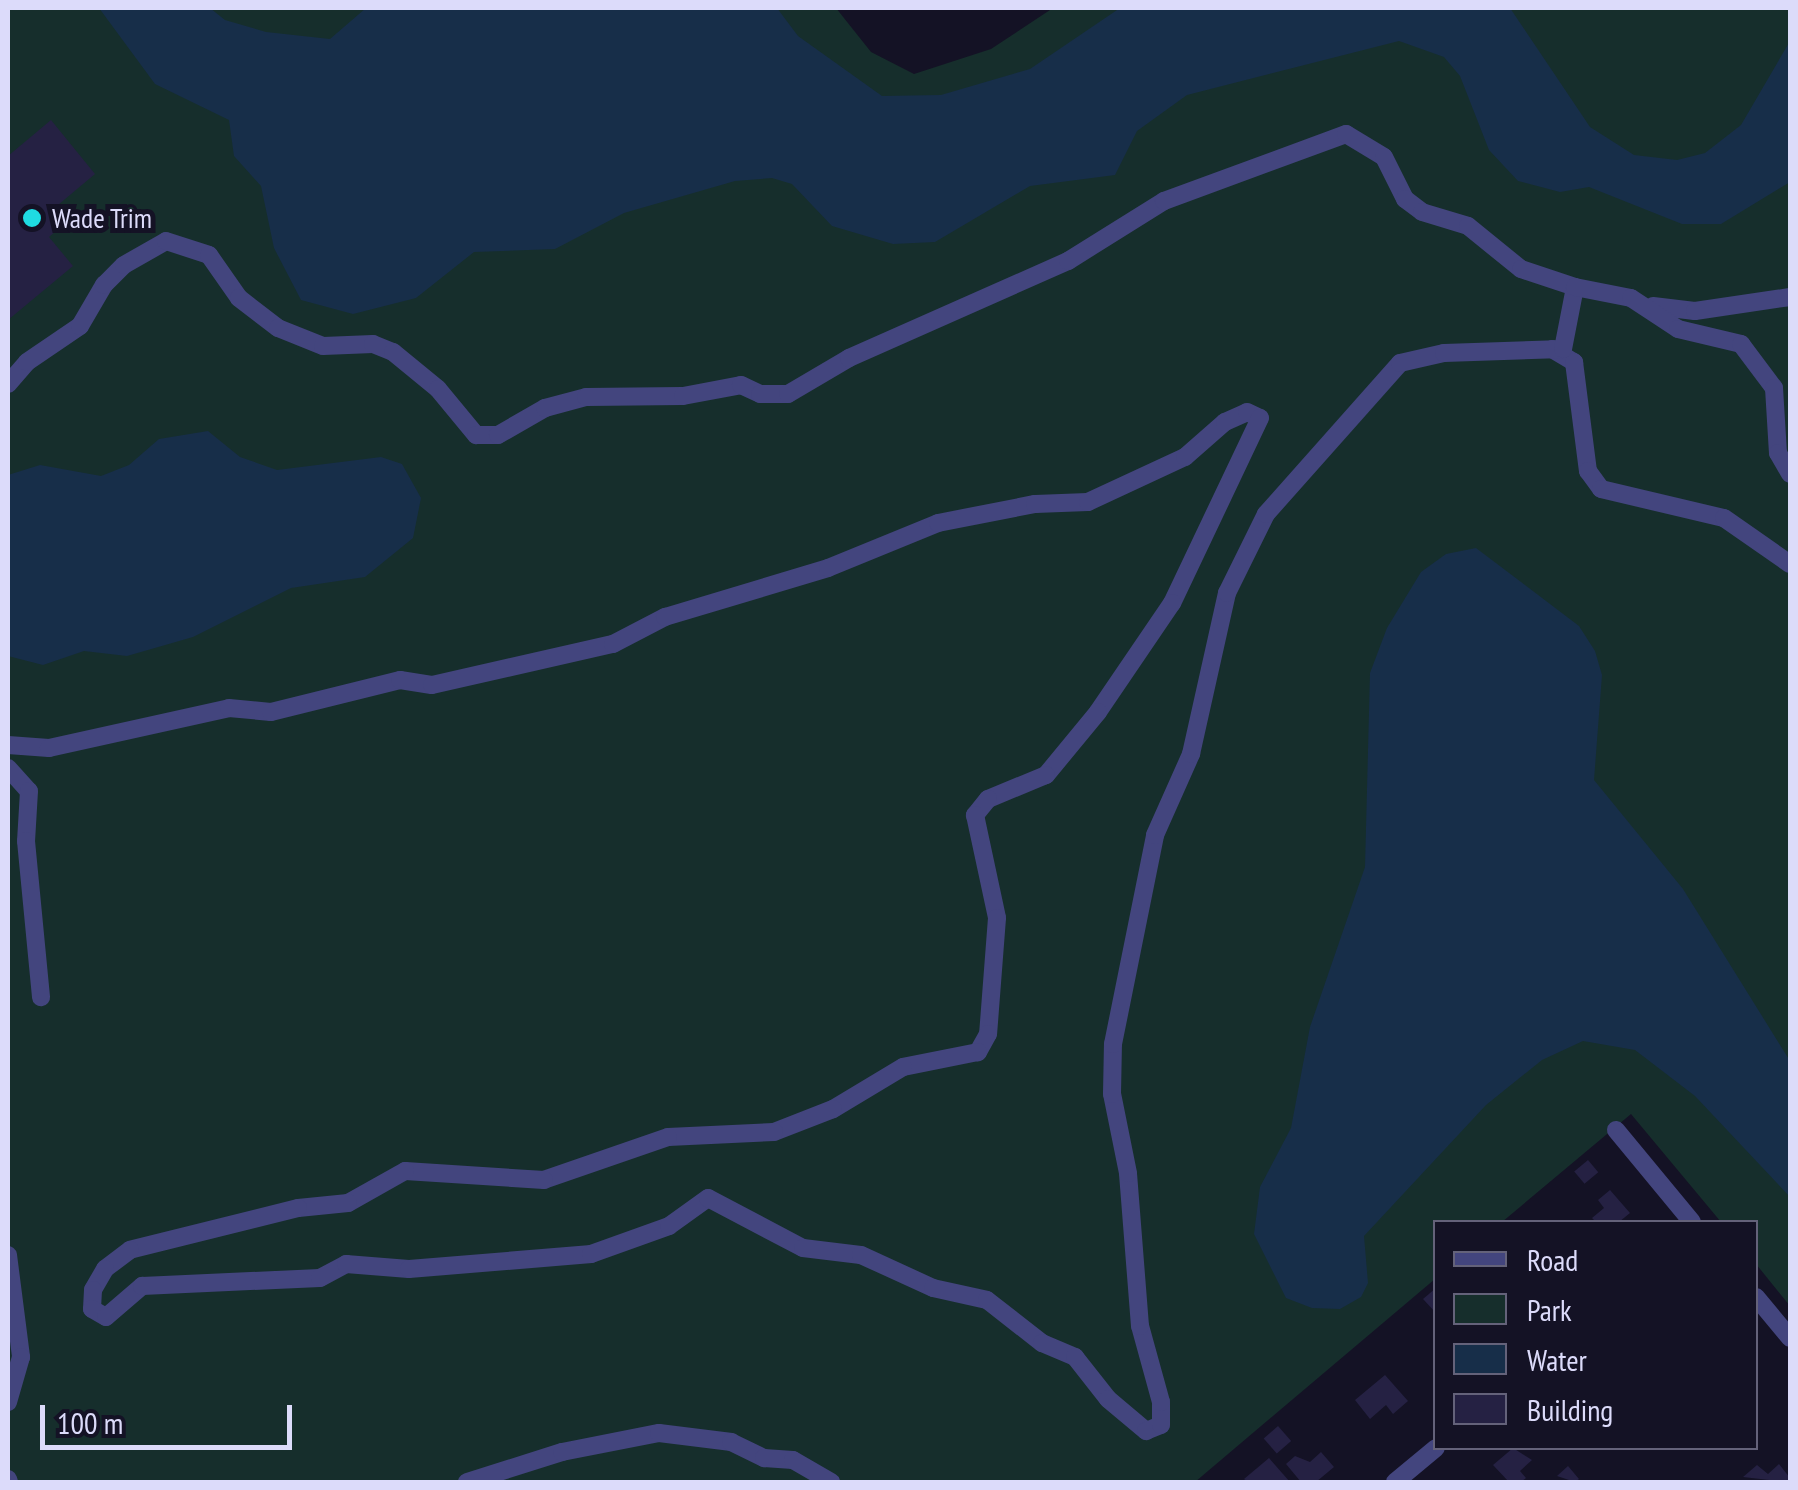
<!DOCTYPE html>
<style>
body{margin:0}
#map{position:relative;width:1798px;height:1490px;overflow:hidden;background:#141225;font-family:"PT Sans Narrow",sans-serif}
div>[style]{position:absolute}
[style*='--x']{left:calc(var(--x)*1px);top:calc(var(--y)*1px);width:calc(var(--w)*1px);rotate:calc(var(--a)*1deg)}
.green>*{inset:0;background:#162e2c}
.water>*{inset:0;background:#172e49}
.building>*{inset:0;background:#252143;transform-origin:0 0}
.minor>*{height:18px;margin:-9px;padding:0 9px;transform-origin:9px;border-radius:9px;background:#43457e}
.dots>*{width:28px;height:28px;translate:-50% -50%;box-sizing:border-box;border:5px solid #141225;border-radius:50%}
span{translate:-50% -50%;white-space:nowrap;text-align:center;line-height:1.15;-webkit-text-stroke:10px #141225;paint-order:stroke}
.poi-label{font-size:28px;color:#dcdbfa}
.left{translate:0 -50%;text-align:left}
.frame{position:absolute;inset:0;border:10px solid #dcdbfa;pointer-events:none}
.legend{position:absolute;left:1433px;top:1220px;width:325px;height:230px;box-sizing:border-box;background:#141225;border:2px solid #64627a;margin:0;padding:12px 18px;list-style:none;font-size:30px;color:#dcdbfa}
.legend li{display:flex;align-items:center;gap:20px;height:50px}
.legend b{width:50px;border:2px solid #64627a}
.scale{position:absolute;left:40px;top:1405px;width:252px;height:45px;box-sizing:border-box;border:5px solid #dcdbfa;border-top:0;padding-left:12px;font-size:30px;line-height:35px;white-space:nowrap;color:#dcdbfa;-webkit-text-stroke:8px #141225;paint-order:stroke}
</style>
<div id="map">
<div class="green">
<div style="clip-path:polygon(8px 8px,836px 8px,871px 52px,914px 74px,991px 49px,1053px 8px,1790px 8px,1790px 1306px,1756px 1264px,1756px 1222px,1721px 1222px,1631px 1114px,1502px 1222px,1436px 1222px,1435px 1279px,1195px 1482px,8px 1482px)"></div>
</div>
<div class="water">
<div style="clip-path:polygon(99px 8px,210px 8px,225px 20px,266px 32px,330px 39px,366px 8px,777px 8px,798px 36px,882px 96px,941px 95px,1030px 69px,1120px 8px,1510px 8px,1590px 127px,1634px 155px,1677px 160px,1705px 153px,1741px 125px,1790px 41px,1790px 182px,1721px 224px,1682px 224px,1589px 187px,1560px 192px,1518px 181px,1489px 150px,1460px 76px,1444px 57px,1399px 41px,1187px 95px,1137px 131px,1115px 175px,1030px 186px,935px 242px,893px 244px,832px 226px,792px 184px,772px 178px,735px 181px,624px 213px,555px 249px,474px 252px,416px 298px,353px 314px,301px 300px,274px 248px,261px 186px,234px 156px,229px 120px,155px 84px)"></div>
<div style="clip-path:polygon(208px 431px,240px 457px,277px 470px,381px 457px,402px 464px,421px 498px,413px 538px,365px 577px,291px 588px,193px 637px,127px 656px,84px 651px,43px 665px,8px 656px,8px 475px,40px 465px,101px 476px,129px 465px,159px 439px)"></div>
<div style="clip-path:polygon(1476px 548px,1579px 626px,1595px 651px,1602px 675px,1594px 780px,1683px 889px,1790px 1061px,1790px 1197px,1695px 1096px,1635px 1050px,1583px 1041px,1542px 1060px,1486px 1105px,1364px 1236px,1368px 1283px,1361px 1297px,1340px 1309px,1312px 1308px,1286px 1298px,1254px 1234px,1260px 1187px,1291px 1128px,1310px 1027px,1365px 867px,1370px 673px,1387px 628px,1421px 572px,1446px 554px)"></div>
</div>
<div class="building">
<div style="clip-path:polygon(51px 120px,95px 174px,52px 210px,63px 225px,49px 237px,73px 266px,8px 320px,8px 156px)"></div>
<div style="left:1588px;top:1160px;width:16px;height:18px;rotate:50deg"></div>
<div style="clip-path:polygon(1610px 1190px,1630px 1213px,1619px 1222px,1596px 1222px,1592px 1218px,1604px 1208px,1598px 1200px)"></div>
<div style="clip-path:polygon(1436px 1288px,1436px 1313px,1423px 1299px)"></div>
<div style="clip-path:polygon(1385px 1375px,1408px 1401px,1393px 1414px,1386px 1405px,1370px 1419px,1355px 1400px)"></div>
<div style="left:1278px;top:1426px;width:20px;height:19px;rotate:49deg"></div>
<div style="clip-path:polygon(1513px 1448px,1532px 1460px,1520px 1471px,1526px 1478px,1521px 1482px,1509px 1482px,1493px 1465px)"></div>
<div style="clip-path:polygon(1321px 1452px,1334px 1467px,1316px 1482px,1301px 1482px,1286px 1464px,1295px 1456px,1310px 1462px)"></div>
<div style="clip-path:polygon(1269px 1458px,1290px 1482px,1248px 1482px,1244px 1479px)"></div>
<div style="clip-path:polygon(1779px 1464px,1790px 1478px,1786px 1482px,1743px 1477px,1757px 1465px,1768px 1474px)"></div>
<div style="clip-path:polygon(1568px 1466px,1579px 1479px,1575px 1482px,1557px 1476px)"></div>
</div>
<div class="minor">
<div style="--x:1653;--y:306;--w:42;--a:6.8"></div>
<div style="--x:1695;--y:311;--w:96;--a:-8.4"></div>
<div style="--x:1552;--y:349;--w:26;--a:31"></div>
<div style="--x:1574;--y:362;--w:110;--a:82.7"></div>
<div style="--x:1588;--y:471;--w:22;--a:54"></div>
<div style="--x:1601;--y:489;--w:126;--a:13.3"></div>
<div style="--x:1724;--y:518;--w:80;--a:34.9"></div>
<div style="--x:8;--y:384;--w:29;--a:-49"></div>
<div style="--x:27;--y:362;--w:64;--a:-34.2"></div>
<div style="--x:80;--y:326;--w:48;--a:-59.7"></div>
<div style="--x:104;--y:285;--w:28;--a:-45"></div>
<div style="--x:124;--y:265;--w:48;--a:-29.7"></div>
<div style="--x:166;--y:241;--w:45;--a:18"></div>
<div style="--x:209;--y:255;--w:52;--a:55.1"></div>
<div style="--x:239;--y:298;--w:49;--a:37.6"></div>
<div style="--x:278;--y:328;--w:48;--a:21.8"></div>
<div style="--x:323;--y:346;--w:50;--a:-2.3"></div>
<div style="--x:373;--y:344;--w:22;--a:22"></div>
<div style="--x:393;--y:352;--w:58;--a:39.4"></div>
<div style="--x:438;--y:389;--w:60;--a:50.4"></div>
<div style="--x:476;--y:435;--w:22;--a:0"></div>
<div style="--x:498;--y:435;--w:54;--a:-29.9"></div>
<div style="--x:545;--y:408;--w:42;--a:-15"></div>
<div style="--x:586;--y:397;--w:97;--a:-0.6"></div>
<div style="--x:683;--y:396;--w:59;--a:-10.7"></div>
<div style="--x:741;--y:385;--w:21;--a:25"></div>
<div style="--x:760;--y:394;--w:28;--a:0"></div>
<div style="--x:788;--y:394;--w:71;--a:-30.5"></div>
<div style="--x:849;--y:358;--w:240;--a:-23.9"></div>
<div style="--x:1068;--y:261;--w:113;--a:-32"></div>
<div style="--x:1164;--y:201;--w:194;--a:-20.2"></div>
<div style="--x:1346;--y:134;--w:44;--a:31.2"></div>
<div style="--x:1384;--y:157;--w:47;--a:63.4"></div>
<div style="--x:1405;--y:199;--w:21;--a:37"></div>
<div style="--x:1422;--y:212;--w:48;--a:16.9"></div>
<div style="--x:1468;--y:226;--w:68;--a:39.1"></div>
<div style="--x:1521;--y:269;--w:57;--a:18.4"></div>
<div style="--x:8;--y:745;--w:41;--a:4.2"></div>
<div style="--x:49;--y:748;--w:184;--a:-12.5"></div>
<div style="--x:229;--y:708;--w:42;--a:5.4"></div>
<div style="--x:271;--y:712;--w:133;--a:-13.9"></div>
<div style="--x:400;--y:680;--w:32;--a:9"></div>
<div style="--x:432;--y:685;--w:186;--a:-12.8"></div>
<div style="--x:613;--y:644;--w:59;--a:-27.4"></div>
<div style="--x:665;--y:617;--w:170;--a:-16.7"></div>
<div style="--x:828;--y:568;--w:119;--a:-22.2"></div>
<div style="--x:938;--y:523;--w:99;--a:-11.1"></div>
<div style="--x:1035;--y:504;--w:53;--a:-2.2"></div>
<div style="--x:1088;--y:502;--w:107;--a:-24.9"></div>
<div style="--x:1185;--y:457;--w:53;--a:-41.2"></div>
<div style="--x:1225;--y:422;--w:24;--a:-24"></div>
<div style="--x:1247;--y:412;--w:14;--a:25"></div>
<div style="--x:1260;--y:418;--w:205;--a:115.4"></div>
<div style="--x:1172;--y:603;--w:132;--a:124.2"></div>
<div style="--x:1098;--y:712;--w:82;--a:129.5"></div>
<div style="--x:1046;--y:775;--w:63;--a:157.5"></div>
<div style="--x:988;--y:799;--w:21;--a:129"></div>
<div style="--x:975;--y:815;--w:105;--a:77.9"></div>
<div style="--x:997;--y:918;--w:116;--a:94.4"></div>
<div style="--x:988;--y:1034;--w:21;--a:119"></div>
<div style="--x:978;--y:1052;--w:76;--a:168.7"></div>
<div style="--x:903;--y:1067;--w:82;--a:149"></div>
<div style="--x:833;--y:1109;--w:63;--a:158.7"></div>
<div style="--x:774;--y:1132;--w:106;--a:177.3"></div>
<div style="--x:668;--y:1137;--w:131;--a:160.9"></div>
<div style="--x:544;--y:1180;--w:139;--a:-176.3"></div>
<div style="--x:405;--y:1171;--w:65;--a:150.7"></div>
<div style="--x:348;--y:1203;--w:50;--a:174.3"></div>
<div style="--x:298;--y:1208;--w:173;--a:166"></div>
<div style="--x:130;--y:1250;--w:31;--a:143"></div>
<div style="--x:105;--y:1269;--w:24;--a:120"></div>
<div style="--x:93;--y:1290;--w:19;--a:93"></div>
<div style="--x:92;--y:1309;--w:16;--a:30"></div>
<div style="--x:106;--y:1317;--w:48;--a:-40.7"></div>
<div style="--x:142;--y:1286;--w:178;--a:-2.6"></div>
<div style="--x:320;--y:1278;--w:30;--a:-28"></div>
<div style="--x:346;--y:1264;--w:63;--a:4.5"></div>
<div style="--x:409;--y:1269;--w:183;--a:-4.7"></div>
<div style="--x:591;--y:1254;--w:83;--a:-19.7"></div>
<div style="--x:669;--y:1226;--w:48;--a:-35.7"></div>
<div style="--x:708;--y:1198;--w:107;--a:27.8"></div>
<div style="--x:803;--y:1248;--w:58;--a:6.9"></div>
<div style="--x:861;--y:1255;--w:79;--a:24.6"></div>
<div style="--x:933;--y:1288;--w:55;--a:12.5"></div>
<div style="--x:987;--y:1300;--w:70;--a:38"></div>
<div style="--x:1042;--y:1343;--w:36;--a:23"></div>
<div style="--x:1075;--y:1357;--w:53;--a:51.8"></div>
<div style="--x:1108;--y:1399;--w:50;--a:40.1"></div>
<div style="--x:1146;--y:1431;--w:16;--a:-22"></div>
<div style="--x:1161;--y:1425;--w:23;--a:-90"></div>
<div style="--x:1161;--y:1402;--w:79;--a:-105.4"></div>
<div style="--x:1140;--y:1326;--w:153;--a:-94.5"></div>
<div style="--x:1128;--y:1173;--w:81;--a:-101.4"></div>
<div style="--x:1112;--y:1094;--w:50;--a:-88.9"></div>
<div style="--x:1113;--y:1044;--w:213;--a:-78.6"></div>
<div style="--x:1155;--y:835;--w:89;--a:-66"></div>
<div style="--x:1191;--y:754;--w:165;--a:-77.4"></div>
<div style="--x:1227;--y:593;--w:88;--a:-63.7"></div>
<div style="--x:1266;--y:514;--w:202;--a:-48.4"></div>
<div style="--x:1400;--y:363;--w:45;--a:-12.8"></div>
<div style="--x:1444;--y:353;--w:119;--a:-1.9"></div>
<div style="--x:1563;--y:349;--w:63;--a:-79"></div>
<div style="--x:1575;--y:287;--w:57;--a:11.1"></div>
<div style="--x:1631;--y:298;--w:56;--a:33.4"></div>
<div style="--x:1678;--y:329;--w:65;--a:13.4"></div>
<div style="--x:1741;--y:344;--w:55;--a:53.1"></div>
<div style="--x:1774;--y:388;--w:65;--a:86.5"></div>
<div style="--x:1778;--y:453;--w:24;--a:60"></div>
<div style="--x:8;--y:768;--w:31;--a:48"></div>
<div style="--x:29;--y:791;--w:50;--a:93.4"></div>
<div style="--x:26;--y:841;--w:157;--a:84.5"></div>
<div style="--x:1616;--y:1130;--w:119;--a:50.4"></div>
<div style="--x:8;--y:1255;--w:103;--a:82.7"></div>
<div style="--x:21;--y:1357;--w:47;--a:106.1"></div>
<div style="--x:1756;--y:1297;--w:53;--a:50.3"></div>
<div style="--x:8;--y:1479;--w:3;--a:72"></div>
<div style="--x:467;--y:1482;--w:100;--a:-17.5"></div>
<div style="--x:562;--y:1452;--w:99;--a:-11.1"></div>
<div style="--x:659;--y:1433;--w:73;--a:7.1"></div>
<div style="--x:731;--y:1442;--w:37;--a:26"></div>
<div style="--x:764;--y:1458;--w:29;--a:4"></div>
<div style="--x:793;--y:1460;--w:44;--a:30.1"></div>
<div style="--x:1395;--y:1482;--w:53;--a:-39.7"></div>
</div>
<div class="dots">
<div style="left:32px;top:218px;background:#1fdce2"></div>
</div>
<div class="poi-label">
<span class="left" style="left:52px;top:218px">Wade Trim</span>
</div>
<div class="frame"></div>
<ul class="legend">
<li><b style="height:12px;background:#43457e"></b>Road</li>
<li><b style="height:28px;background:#162e2c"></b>Park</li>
<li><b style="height:28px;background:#172e49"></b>Water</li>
<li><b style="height:28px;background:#252143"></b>Building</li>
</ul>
<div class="scale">100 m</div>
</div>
